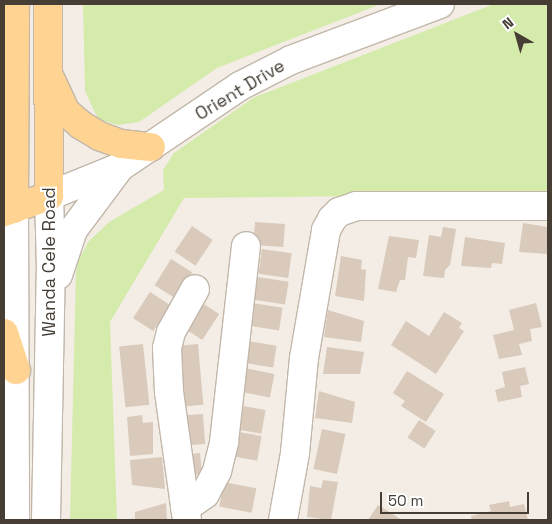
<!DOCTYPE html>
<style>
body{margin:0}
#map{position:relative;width:552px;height:524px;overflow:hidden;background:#f3ede5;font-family:"Space Grotesk",sans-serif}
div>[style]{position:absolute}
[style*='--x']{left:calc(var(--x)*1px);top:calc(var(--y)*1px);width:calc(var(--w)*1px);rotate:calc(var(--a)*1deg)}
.green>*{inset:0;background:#d5ebab}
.building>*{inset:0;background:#d9cabc;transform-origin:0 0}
.roads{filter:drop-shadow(1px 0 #c2b7aa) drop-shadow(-1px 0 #c2b7aa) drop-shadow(0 1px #c2b7aa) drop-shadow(0 -1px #c2b7aa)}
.minor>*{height:28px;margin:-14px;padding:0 14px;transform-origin:14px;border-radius:14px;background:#fff}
.major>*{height:28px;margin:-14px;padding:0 14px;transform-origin:14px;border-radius:14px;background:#ffd392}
span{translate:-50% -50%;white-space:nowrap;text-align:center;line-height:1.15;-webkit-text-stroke:4px #fff;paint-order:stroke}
.street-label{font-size:18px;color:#463d34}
.frame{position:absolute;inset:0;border:5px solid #463d34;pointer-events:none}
.north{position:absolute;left:492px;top:10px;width:50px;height:50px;-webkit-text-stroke:4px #fff;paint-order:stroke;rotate:322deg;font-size:14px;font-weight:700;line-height:20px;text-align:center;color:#463d34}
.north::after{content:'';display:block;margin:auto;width:18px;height:22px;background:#463d34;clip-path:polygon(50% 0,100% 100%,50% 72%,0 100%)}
.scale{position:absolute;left:380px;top:492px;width:149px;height:22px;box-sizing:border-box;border:2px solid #463d34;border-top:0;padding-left:6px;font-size:15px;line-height:18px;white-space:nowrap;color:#463d34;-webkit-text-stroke:4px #fff;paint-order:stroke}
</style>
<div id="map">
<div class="green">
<div style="clip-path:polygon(83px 4px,381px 4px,217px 68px,139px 122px,117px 125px,98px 119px,85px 91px)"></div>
<div style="clip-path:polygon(494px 4px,548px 4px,548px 194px,184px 198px,110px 322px,117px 520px,70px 520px,76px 272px,79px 259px,89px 241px,109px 222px,164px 190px,163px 170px,174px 153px,253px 98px)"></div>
</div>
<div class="building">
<div style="left:255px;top:222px;width:30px;height:23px;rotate:4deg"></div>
<div style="clip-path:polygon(523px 223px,548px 227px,548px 254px,519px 252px)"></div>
<div style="left:192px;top:226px;width:25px;height:31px;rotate:34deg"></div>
<div style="clip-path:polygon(443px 227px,456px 229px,450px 265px,445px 270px,444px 278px,423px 276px,429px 235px,441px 237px)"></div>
<div style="clip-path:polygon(389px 236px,419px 240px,416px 258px,408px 257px,405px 280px,400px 280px,396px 292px,378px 289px)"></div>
<div style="clip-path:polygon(465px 237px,505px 243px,502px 264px,492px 263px,491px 268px,461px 266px)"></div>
<div style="left:262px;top:249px;width:30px;height:25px;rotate:8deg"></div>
<div style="clip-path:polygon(341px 256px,362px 260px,361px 269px,366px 270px,364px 301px,335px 296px)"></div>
<div style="left:171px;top:259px;width:25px;height:31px;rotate:32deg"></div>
<div style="left:258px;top:277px;width:31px;height:23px;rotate:9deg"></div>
<div style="left:150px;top:292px;width:24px;height:31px;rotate:33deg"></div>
<div style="left:199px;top:301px;width:24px;height:31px;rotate:33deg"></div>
<div style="left:253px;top:303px;width:30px;height:23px;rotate:9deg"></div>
<div style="clip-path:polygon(536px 303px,542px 327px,530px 329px,532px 341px,519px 344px,522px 355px,499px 359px,493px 335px,514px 330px,509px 310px)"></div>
<div style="clip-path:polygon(328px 310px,364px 321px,361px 342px,324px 337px)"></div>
<div style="clip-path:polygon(444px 312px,462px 323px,459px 328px,464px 331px,436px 374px,391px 345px,406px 321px,429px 336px)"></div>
<div style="left:247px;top:341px;width:30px;height:22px;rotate:9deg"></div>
<div style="left:143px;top:344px;width:61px;height:24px;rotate:84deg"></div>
<div style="left:198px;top:344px;width:61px;height:26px;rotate:85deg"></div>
<div style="clip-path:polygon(327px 347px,364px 352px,360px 374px,323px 374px)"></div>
<div style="clip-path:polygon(525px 367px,529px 384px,520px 386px,522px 397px,498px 402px,495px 390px,505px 387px,502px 372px)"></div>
<div style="left:244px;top:368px;width:31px;height:24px;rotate:11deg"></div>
<div style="clip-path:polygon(407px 371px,444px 394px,426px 422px,401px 406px,405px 401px,393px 393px)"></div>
<div style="clip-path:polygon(319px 391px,355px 402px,352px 423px,315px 418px)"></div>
<div style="left:237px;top:405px;width:29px;height:24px;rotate:10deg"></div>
<div style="left:203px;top:414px;width:30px;height:24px;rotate:86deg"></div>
<div style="clip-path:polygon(142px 415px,143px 423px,153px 422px,153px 454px,130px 456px,127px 417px)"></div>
<div style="left:419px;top:420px;width:20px;height:21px;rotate:33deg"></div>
<div style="left:322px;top:429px;width:24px;height:41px;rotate:12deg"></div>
<div style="left:233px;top:431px;width:29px;height:25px;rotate:10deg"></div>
<div style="left:200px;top:453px;width:21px;height:18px;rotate:85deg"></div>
<div style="clip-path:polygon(162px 457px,165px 489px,132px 485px,130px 460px)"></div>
<div style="clip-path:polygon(323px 480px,338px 482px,331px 520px,307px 517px,310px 486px,321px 488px)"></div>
<div style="left:224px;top:482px;width:33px;height:25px;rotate:11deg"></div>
<div style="clip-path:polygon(509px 501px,510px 507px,524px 504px,528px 520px,472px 520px,471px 516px,491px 511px,489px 505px)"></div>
<div style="clip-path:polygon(166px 503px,167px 520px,135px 520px,135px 512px)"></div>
<div style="clip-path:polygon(378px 505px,402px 520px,368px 520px)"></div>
</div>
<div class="roads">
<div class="minor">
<div style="--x:14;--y:209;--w:311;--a:89.8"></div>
<div style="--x:58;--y:275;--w:47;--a:-71.6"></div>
<div style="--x:73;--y:230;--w:79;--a:-53.3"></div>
<div style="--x:185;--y:508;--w:24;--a:-35"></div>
<div style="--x:205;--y:494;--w:26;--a:-62"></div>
<div style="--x:217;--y:471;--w:30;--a:-76"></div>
<div style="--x:224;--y:442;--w:197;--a:-83.6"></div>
<div style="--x:46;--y:520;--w:250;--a:-88.9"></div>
<div style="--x:51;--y:270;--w:74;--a:-91.5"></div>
<div style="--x:49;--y:196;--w:77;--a:-22.2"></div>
<div style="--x:120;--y:167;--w:145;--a:-34"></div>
<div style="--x:240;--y:86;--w:57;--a:-27"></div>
<div style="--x:291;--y:60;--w:159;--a:-20.6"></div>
<div style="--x:187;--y:520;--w:129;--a:-98"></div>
<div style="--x:169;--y:392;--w:44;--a:-92.6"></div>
<div style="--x:167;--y:348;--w:16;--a:-76"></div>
<div style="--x:171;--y:332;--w:49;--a:-60.8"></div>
<div style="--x:283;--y:520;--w:68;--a:-79.8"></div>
<div style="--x:295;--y:453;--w:95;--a:-84.6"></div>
<div style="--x:304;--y:358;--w:130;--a:-80.2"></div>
<div style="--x:326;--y:230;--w:13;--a:-61"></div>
<div style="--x:332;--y:219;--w:10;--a:-45"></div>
<div style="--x:339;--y:212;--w:18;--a:-19"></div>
<div style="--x:356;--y:206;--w:192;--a:0"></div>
</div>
<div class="major">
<div style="--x:50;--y:78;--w:38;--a:65"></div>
<div style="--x:66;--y:112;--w:20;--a:41"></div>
<div style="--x:81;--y:125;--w:21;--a:31"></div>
<div style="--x:99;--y:136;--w:23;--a:20"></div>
<div style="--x:121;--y:144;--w:30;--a:6"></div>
<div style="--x:14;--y:209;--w:205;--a:-89.7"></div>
<div style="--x:4;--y:212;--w:48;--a:-19.6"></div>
<div style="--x:49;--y:196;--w:192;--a:-90.3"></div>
<div style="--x:4;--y:333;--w:39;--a:72"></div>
</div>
</div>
<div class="street-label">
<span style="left:240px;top:90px;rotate:-31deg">Orient Drive</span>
<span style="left:49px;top:262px;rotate:-90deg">Wanda Cele Road</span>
</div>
<div class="frame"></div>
<div class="north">N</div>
<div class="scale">50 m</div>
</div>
